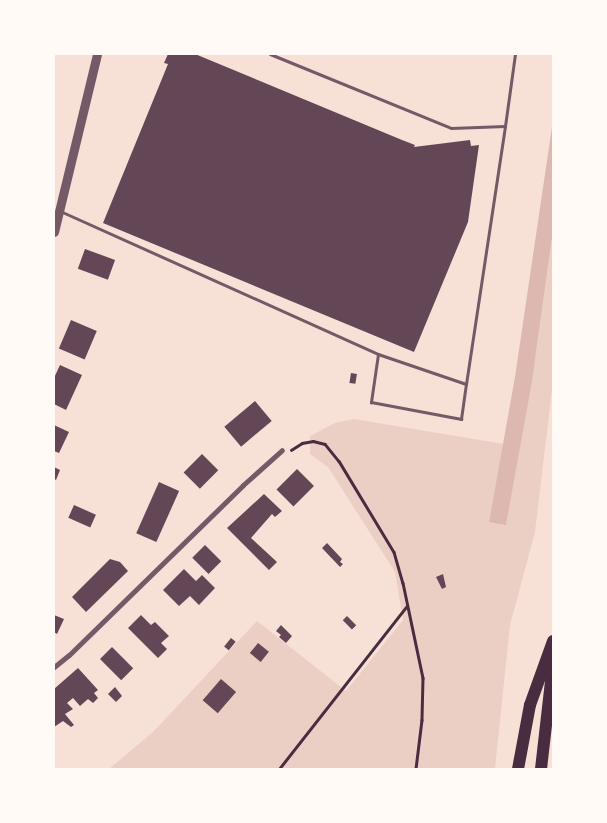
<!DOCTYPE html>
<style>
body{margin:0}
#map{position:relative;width:607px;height:823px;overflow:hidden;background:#f7e1d7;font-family:Commissioner,sans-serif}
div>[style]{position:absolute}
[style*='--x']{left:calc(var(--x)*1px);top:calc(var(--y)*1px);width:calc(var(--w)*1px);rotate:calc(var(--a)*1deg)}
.green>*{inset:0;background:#ebcfc5}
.water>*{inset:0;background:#dcb8b0}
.building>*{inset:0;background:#644757;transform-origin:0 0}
.path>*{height:2.5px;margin:-1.25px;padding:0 1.25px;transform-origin:1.25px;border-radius:1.25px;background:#4a2c40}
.service>*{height:3px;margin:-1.5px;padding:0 1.5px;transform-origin:1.5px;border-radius:1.5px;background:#755966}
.minor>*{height:5px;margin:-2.5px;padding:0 2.5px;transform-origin:2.5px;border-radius:2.5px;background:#755966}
.tertiary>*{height:9px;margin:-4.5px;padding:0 4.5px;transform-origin:4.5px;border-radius:4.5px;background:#755966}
.motorway>*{height:12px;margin:-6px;padding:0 6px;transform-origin:6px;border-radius:6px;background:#4a2c40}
span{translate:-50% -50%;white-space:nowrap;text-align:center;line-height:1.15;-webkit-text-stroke:4.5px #fffaf5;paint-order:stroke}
.frame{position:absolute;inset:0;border:55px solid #fffaf5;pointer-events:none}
</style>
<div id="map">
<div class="green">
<div style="clip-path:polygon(553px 232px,553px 382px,535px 532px,510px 625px,495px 769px,109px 769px,154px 731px,257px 621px,346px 691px,403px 620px,395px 572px,328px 467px,310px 454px,310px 436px,335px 423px,354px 419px,504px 444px,489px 521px,506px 524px,537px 346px)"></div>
</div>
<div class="water">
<div style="clip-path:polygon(553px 120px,553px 231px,532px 381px,506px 525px,489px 522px,515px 377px)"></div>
</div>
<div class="building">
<div style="clip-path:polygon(168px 54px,195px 54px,402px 140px,415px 145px,414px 147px,470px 140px,471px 146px,479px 145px,468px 222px,414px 352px,103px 223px,168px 64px,164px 63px)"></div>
<div style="left:85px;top:249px;width:32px;height:21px;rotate:20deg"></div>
<div style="left:71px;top:320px;width:28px;height:31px;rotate:23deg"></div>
<div style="clip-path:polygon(60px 365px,82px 375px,66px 410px,54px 404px,54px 378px)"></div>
<div style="left:351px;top:373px;width:6px;height:10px;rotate:9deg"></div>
<div style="left:255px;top:401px;width:26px;height:40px;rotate:50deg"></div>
<div style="clip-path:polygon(54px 425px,69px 432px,59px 453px,54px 451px)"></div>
<div style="left:202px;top:454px;width:23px;height:26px;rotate:45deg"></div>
<div style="clip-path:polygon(54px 467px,60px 470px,56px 480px,54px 479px)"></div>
<div style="left:297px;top:469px;width:24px;height:29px;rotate:45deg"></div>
<div style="left:159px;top:482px;width:22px;height:56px;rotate:24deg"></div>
<div style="clip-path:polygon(264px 494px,282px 511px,275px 517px,272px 514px,251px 538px,277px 562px,269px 570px,227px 528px)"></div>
<div style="left:74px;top:505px;width:24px;height:14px;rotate:24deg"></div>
<div style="clip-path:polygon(327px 543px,342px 559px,340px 562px,343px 564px,340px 567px,322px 548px)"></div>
<div style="left:205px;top:545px;width:23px;height:18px;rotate:45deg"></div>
<div style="clip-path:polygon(110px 559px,120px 562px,128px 571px,86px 612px,72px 597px)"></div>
<div style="clip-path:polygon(184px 569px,196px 581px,202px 575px,215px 588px,199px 605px,190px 596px,179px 606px,163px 590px)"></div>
<div style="clip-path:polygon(443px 574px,446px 587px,442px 589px,436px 577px)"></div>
<div style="clip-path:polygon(54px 615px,64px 619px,57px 634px,54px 632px)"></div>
<div style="clip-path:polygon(141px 615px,151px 625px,155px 622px,169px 636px,161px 643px,167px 649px,158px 658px,128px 628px)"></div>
<div style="left:347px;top:616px;width:13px;height:6px;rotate:45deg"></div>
<div style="clip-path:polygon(281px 625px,292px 636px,286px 643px,279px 637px,281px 635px,276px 631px)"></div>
<div style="left:231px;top:638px;width:6px;height:11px;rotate:39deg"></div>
<div style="left:258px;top:643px;width:14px;height:13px;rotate:39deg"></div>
<div style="left:112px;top:647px;width:30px;height:17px;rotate:45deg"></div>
<div style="clip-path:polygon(78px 668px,98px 690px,94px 693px,98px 698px,93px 703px,88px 699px,80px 706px,73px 698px,67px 703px,73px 709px,65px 714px,74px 725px,71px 727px,63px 721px,54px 727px,54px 689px)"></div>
<div style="left:221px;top:679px;width:20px;height:28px;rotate:41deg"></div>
<div style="clip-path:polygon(115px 687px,122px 696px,116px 702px,108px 694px)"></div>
</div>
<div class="path">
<div style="--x:291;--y:450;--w:13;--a:-32"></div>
<div style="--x:302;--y:443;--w:11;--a:-10"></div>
<div style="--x:313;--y:441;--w:12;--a:14"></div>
<div style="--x:325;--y:444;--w:22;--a:51"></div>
<div style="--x:339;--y:461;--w:106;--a:58.9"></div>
<div style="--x:394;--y:552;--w:32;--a:74"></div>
<div style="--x:403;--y:583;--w:97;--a:78.1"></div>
<div style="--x:423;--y:678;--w:42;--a:91.4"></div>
<div style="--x:422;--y:720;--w:49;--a:97"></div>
<div style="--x:279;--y:769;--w:207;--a:-51.9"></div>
</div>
<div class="service">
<div style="--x:270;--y:54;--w:196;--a:22.2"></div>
<div style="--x:451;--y:128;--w:54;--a:-2.1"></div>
<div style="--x:60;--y:211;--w:349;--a:24.2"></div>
<div style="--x:466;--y:384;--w:93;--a:-161.2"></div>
<div style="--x:378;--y:354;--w:49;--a:98.3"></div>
<div style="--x:371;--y:402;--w:92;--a:10.7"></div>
<div style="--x:461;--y:419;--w:35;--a:-82"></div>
<div style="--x:466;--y:384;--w:261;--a:-81.4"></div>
<div style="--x:505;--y:126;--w:73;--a:-82.1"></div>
</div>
<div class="minor">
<div style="--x:54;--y:667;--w:19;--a:-39"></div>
<div style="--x:69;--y:655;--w:243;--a:-44.3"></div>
<div style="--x:243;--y:485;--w:52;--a:-41.9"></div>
</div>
<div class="tertiary">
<div style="--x:54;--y:232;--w:183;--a:-76.4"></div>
</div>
<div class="motorway">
<div style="--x:518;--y:769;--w:65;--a:-79.4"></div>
<div style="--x:530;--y:705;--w:68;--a:-70.2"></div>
<div style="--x:541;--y:769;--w:106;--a:-83.5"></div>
</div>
<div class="frame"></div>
</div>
